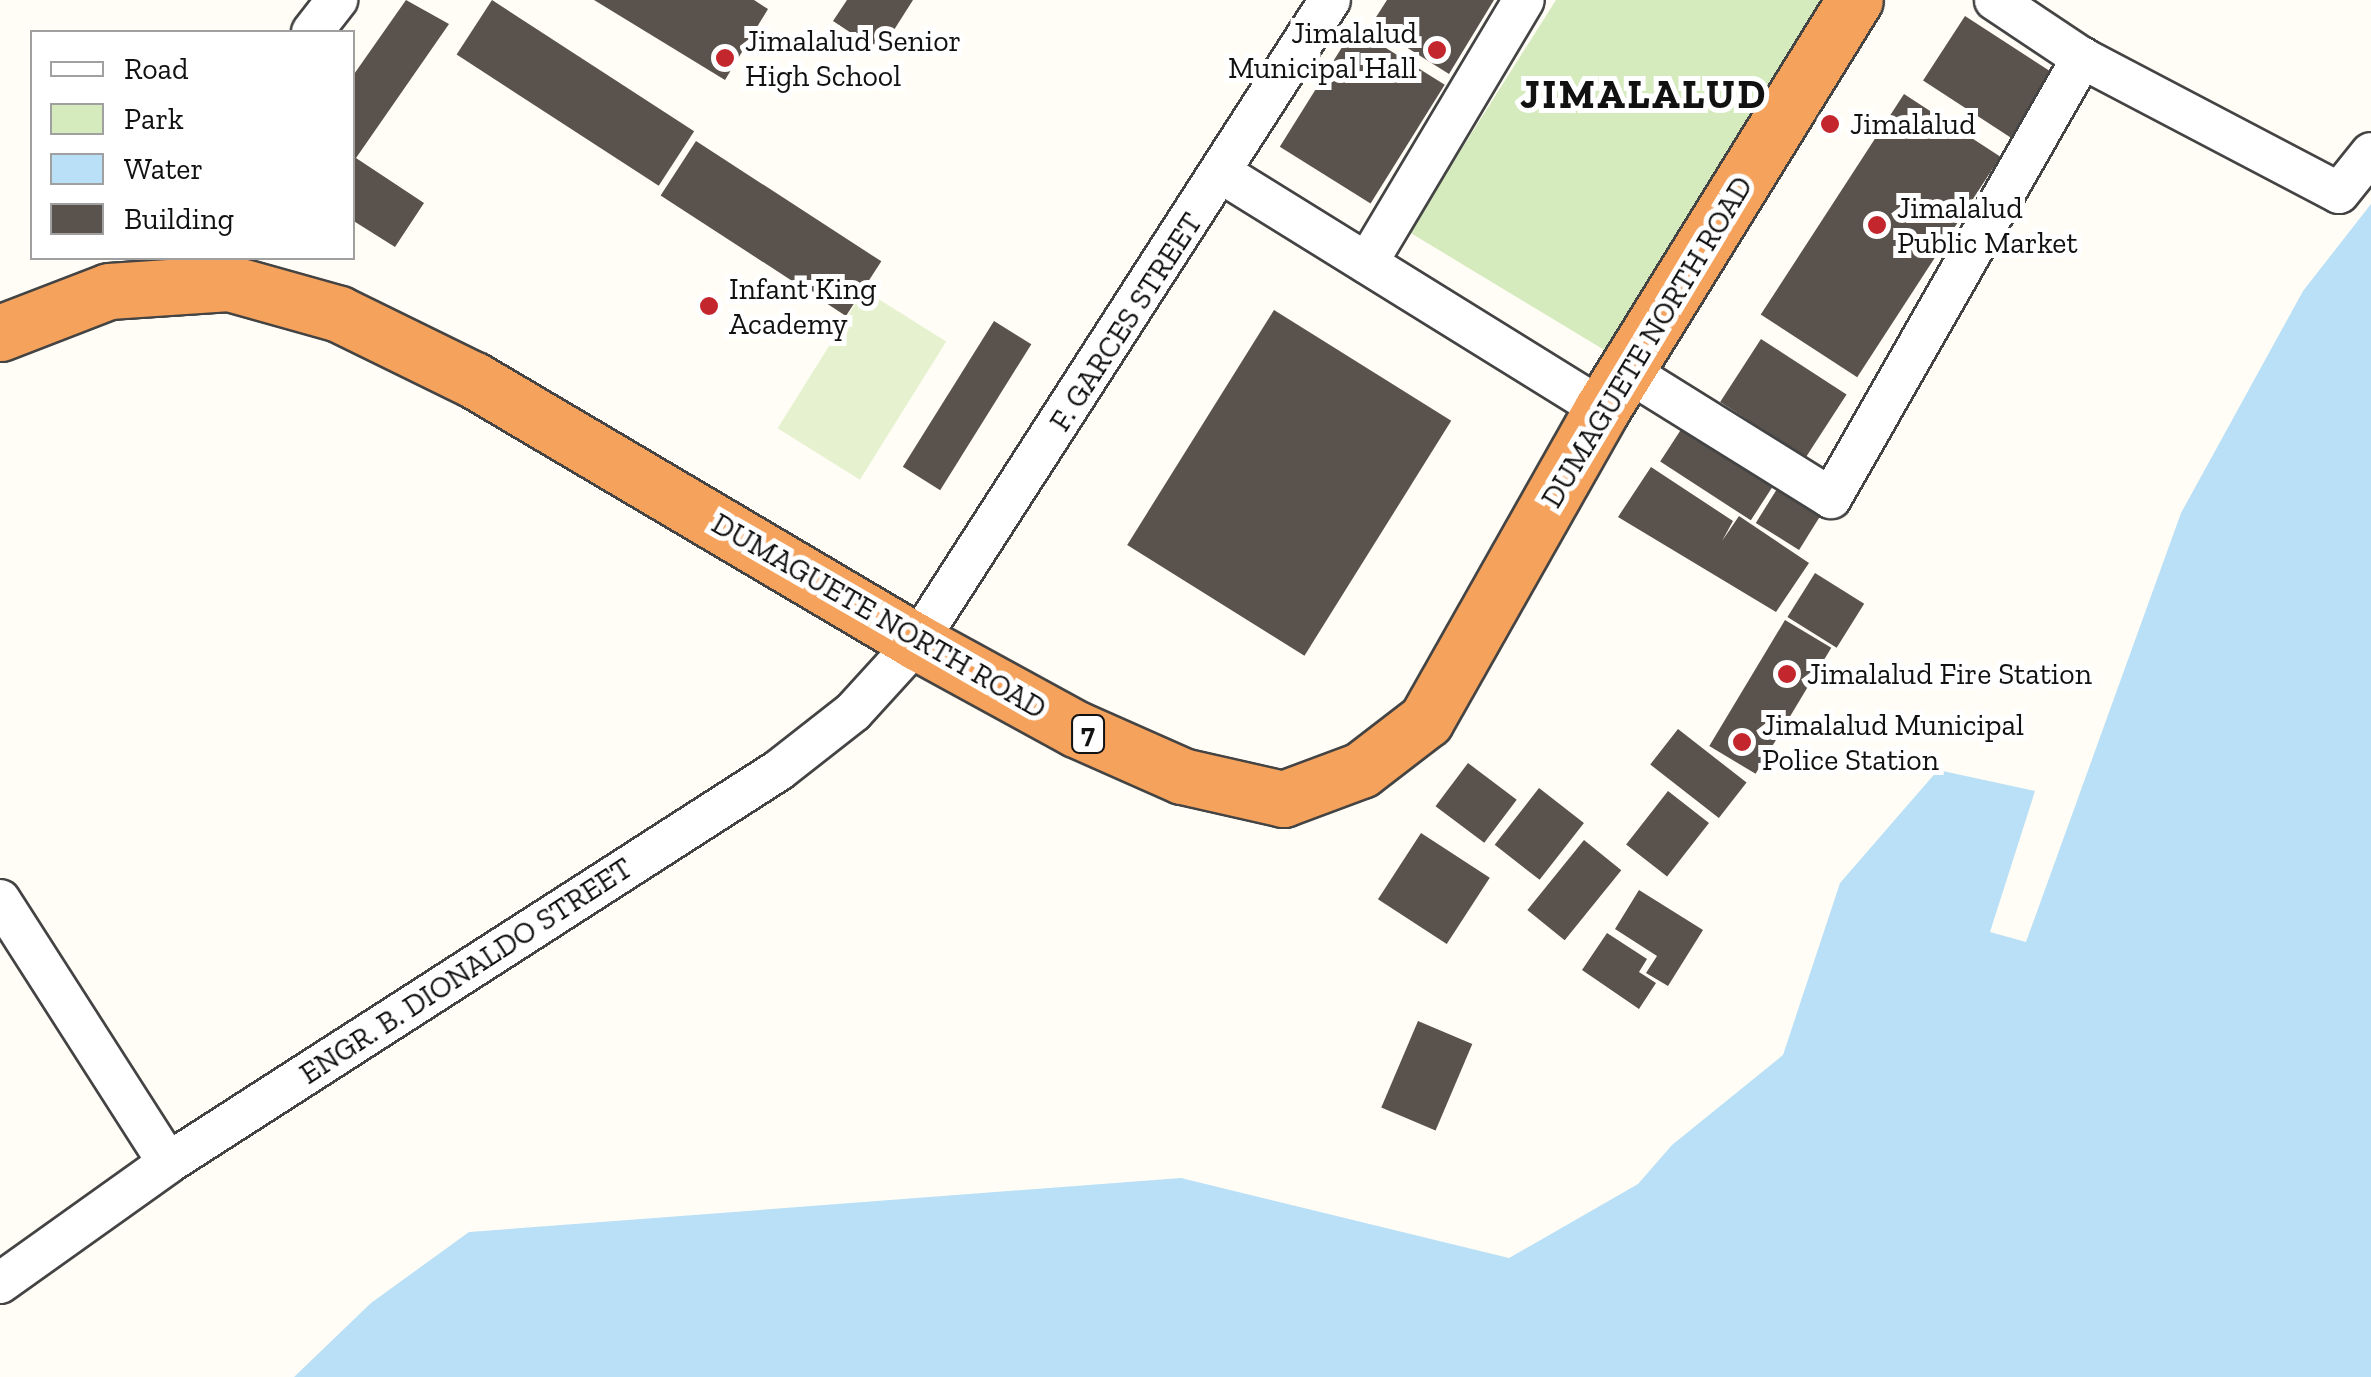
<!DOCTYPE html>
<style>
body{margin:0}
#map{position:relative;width:2371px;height:1377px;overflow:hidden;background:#fffdf5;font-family:"Zilla Slab",serif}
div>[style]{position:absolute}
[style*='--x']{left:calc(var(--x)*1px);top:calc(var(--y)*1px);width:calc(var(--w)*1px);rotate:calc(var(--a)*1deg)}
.green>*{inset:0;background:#d5ebbd}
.pitch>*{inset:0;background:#e6f2cf;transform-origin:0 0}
.water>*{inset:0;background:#b9e0f7}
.building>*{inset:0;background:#5a524d;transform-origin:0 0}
.roads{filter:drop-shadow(2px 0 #444) drop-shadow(-2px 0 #444) drop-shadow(0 2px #444) drop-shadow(0 -2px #444)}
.minor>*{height:40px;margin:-20px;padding:0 20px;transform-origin:20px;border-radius:20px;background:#fff}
.highway>*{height:55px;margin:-27.5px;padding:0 27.5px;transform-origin:27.5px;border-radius:27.5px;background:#f5a25d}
.dots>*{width:28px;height:28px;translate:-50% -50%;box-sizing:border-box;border:5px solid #fff;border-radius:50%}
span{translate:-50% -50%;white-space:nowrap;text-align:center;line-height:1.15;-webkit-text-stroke:10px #fff;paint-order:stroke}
.shield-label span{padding:2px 8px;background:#fff;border:2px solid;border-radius:8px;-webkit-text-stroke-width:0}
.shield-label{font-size:28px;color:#111;font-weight:700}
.poi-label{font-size:30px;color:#111}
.right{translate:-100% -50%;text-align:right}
.left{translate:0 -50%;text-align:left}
.street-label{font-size:30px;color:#111}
.district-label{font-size:40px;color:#111;font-weight:700;letter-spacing:2.5px}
.legend{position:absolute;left:30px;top:30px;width:325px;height:230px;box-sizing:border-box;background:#fff;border:2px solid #a0a0a0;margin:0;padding:12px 18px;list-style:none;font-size:30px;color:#111}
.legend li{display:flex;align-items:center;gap:20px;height:50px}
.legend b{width:50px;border:2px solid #a0a0a0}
</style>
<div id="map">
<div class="green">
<div style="clip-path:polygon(1556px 0,1826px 0,1606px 351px,1409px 232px)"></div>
</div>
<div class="pitch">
<div style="left:864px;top:290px;width:97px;height:163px;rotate:32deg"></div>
</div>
<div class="water">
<div style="clip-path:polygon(2371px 204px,2371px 1377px,294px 1377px,371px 1303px,469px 1232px,1181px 1178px,1509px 1258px,1638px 1184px,1672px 1145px,1783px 1055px,1840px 883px,1938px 770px,2035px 791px,1990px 932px,2026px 942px,2181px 513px,2303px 291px)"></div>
</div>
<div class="building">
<div style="clip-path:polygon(406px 0,449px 24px,356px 158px,424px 203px,395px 247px,352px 220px,352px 77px)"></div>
<div style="left:492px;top:0;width:241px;height:65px;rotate:33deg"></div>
<div style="clip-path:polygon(594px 0,754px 0,768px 9px,725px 80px)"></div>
<div style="clip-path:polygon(847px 0,913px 0,880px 52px,833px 21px)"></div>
<div style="clip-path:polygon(1387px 0,1494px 0,1449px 74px,1371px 25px)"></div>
<div style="left:1965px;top:16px;width:108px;height:77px;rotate:33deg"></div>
<div style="left:1354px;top:28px;width:107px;height:140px;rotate:32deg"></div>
<div style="left:1904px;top:94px;width:115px;height:263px;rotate:33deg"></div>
<div style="left:696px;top:141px;width:221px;height:65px;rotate:33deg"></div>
<div style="left:1274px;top:310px;width:209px;height:277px;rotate:32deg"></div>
<div style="left:994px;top:321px;width:44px;height:172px;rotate:32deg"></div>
<div style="left:1761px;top:339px;width:102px;height:75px;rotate:33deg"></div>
<div style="left:1682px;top:428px;width:108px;height:40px;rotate:33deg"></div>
<div style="clip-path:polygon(1651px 467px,1733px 521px,1722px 541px,1739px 516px,1809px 563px,1776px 612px,1618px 517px)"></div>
<div style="left:1777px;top:489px;width:51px;height:40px;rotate:32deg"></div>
<div style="left:1815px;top:573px;width:58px;height:52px;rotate:32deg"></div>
<div style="left:1785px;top:620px;width:54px;height:147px;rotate:31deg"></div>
<div style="left:1678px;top:729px;width:87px;height:45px;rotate:38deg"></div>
<div style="left:1468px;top:763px;width:61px;height:54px;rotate:37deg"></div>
<div style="left:1539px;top:788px;width:57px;height:72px;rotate:38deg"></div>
<div style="left:1668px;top:791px;width:52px;height:68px;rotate:38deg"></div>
<div style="left:1421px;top:833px;width:82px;height:79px;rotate:33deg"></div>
<div style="left:1584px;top:840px;width:48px;height:90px;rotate:39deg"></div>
<div style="clip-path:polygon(1639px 890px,1703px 930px,1668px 986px,1646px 973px,1657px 956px,1615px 929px)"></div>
<div style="clip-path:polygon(1607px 933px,1647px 959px,1639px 972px,1656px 983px,1639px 1009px,1582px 970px)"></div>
<div style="left:1418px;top:1021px;width:59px;height:94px;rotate:23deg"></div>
</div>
<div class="roads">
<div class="minor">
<div style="--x:1995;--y:0;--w:105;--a:33.7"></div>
<div style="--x:2082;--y:58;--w:290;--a:27.7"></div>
<div style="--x:2339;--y:193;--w:51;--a:-51.3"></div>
<div style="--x:312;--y:32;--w:41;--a:-52"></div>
<div style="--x:1223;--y:174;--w:446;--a:31.8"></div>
<div style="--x:1367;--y:263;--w:306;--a:-59.2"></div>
<div style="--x:1627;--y:371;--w:240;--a:31.9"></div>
<div style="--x:1831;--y:498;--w:507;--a:-60.3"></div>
<div style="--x:0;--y:900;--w:312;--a:57.4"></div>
<div style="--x:0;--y:1283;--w:206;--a:-35.5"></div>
<div style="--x:168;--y:1163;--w:726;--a:-32.75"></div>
<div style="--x:779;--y:770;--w:94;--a:-38.1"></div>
<div style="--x:853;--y:712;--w:95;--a:-47.6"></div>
<div style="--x:917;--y:642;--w:763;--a:-57.25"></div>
</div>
<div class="highway">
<div style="--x:0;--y:333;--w:117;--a:-21.1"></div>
<div style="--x:109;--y:291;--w:120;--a:-3.8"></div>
<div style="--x:229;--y:283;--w:114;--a:15.7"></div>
<div style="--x:339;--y:314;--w:150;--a:26.1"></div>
<div style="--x:474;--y:380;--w:515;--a:30.6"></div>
<div style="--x:917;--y:642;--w:181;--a:28.7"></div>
<div style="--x:1076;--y:729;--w:116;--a:23.9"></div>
<div style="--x:1182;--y:776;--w:104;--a:12.8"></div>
<div style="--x:1283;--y:799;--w:83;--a:-20.4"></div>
<div style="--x:1361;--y:770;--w:82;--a:-37.6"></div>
<div style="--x:1426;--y:720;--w:357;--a:-60.5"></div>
<div style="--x:1602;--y:409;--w:481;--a:-58.3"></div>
</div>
</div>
<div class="dots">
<div style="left:1437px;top:50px;background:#c4262e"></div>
<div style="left:725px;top:58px;background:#c4262e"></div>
<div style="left:1830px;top:124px;background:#c4262e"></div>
<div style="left:1877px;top:225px;background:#c4262e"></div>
<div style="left:709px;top:306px;background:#c4262e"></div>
<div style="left:1787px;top:674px;background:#c4262e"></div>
<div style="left:1742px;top:742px;background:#c4262e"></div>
</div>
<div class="shield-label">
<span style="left:1088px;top:734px">7</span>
</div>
<div class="poi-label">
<span class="right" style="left:1417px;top:50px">Jimalalud<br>Municipal Hall</span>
<span class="left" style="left:745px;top:58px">Jimalalud Senior<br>High School</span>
<span class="left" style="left:1850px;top:124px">Jimalalud</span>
<span class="left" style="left:1897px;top:225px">Jimalalud<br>Public Market</span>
<span class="left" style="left:729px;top:306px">Infant King<br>Academy</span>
<span class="left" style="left:1807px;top:674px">Jimalalud Fire Station</span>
<span class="left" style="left:1762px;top:742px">Jimalalud Municipal<br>Police Station</span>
</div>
<div class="street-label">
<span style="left:1126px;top:322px;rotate:-57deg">F. GARCES STREET</span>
<span style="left:1647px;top:342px;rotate:-59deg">DUMAGUETE NORTH ROAD</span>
<span style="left:879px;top:616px;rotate:30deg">DUMAGUETE NORTH ROAD</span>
<span style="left:466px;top:971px;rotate:-33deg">ENGR. B. DIONALDO STREET</span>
</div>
<div class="district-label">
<span style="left:1644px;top:94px">JIMALALUD</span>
</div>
<ul class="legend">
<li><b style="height:12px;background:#fff"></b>Road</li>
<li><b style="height:28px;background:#d5ebbd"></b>Park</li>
<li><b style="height:28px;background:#b9e0f7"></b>Water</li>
<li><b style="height:28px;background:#5a524d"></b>Building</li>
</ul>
</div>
